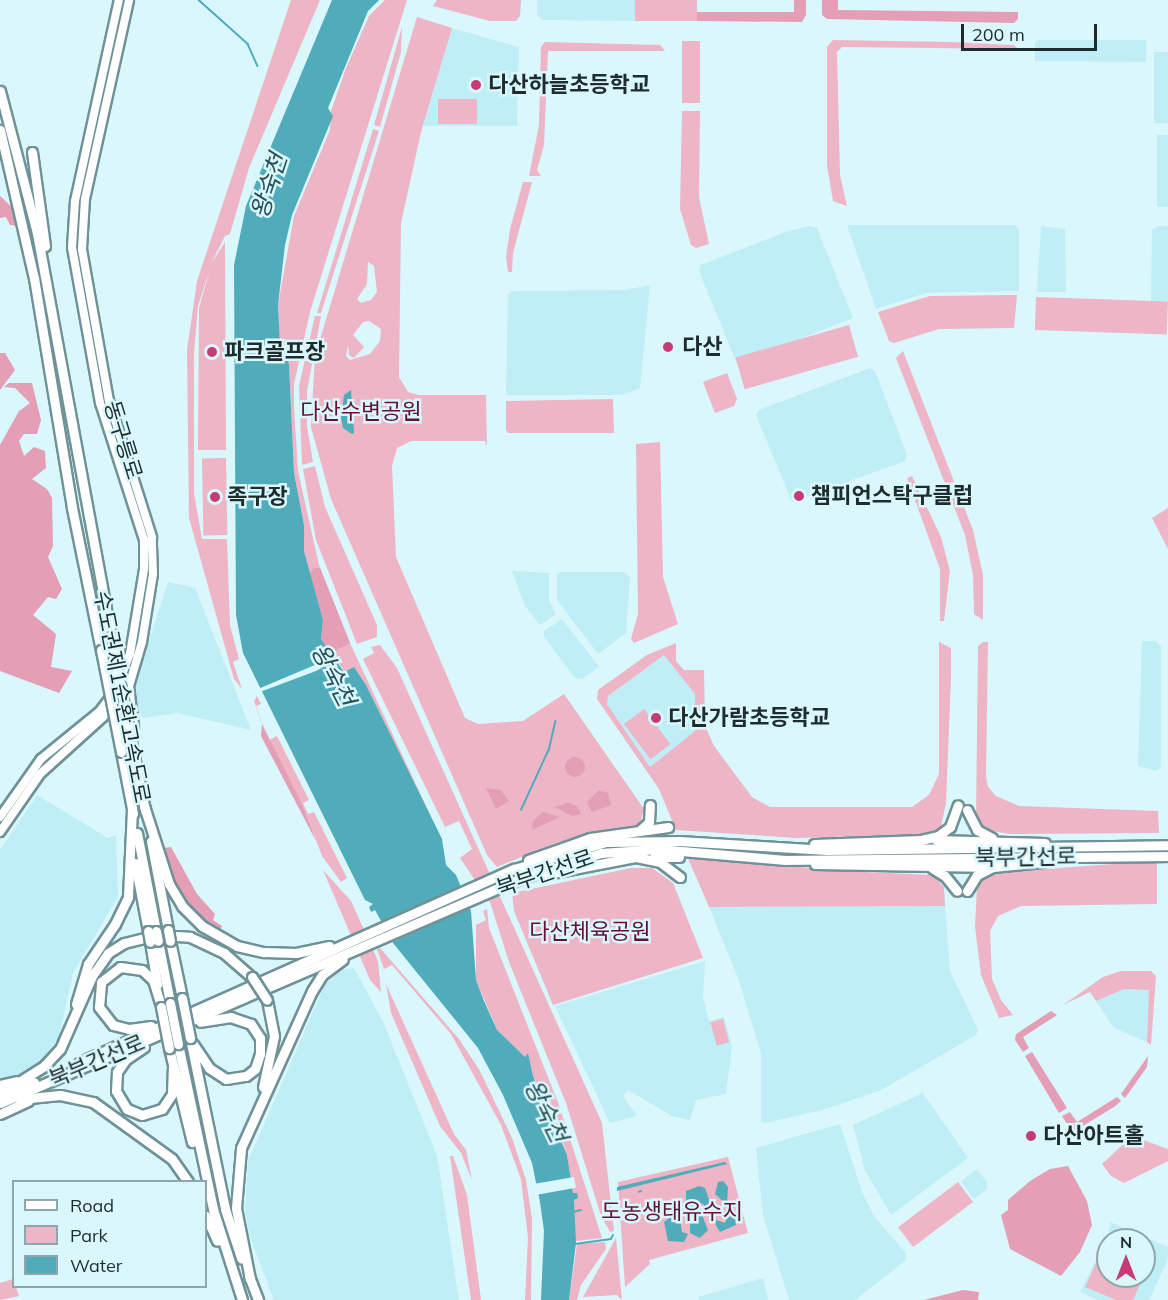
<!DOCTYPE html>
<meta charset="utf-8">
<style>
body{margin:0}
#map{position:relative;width:1168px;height:1300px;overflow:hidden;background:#daf7fc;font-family:Mulish,"Noto Sans KR",sans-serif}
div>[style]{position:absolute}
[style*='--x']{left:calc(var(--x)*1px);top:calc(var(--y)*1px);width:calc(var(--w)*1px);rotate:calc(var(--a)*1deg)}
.built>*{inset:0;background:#bfeef6;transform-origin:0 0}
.green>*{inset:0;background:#edb5c6;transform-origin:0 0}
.forest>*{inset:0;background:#e49eb5}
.round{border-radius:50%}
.water>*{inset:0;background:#50abba}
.pier>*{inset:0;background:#daf7fc;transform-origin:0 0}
.stream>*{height:1.5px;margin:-0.75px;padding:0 0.75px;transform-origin:0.75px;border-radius:0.75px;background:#50abba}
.roads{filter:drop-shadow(2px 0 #6f9298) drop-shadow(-2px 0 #6f9298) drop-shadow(0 2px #6f9298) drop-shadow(0 -2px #6f9298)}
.primary>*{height:8px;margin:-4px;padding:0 4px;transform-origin:4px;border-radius:4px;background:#fff}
.highway>*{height:9px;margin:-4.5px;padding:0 4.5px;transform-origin:4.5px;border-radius:4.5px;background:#fff}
.bridges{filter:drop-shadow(2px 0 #6f9298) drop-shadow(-2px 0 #6f9298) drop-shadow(0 2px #6f9298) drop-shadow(0 -2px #6f9298)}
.highway-bridge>*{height:9px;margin:-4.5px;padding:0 4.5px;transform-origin:4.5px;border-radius:4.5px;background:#fff}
.dots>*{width:16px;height:16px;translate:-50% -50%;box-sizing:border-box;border:3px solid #daf7fc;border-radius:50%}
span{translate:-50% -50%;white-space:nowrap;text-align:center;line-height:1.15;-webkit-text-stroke:5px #daf7fc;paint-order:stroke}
.poi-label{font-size:22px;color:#1e2c2e;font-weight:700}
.left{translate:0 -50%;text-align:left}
.park-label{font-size:22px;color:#631137}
.street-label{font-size:22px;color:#1e2c2e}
.water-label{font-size:24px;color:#264f56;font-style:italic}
.legend{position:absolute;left:12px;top:1180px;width:195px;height:108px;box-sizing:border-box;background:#daf7fc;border:2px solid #8fa6aa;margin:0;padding:8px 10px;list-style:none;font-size:18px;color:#1e2c2e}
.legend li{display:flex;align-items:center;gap:12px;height:30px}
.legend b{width:30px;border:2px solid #8fa6aa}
.north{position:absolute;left:1096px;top:1228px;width:60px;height:60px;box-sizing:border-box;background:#daf7fc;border:2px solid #8fa6aa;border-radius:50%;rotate:0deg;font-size:16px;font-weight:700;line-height:24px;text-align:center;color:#1e2c2e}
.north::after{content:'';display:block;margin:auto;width:21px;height:27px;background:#c43b76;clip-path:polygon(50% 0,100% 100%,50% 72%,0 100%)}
.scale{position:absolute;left:961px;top:24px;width:136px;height:27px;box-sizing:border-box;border:3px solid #1e2c2e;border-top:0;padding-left:8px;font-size:18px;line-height:21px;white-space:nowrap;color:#1e2c2e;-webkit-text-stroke:4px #daf7fc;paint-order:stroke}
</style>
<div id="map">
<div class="built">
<div style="clip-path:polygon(537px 0,635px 0,635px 21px,542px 20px,537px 14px)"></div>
<div style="clip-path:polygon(452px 28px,519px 47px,517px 126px,423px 126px)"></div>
<div style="clip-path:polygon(1039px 40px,1146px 40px,1146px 62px,1035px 61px,1035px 43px)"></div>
<div style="left:1154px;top:52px;width:14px;height:71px"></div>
<div style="left:1157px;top:135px;width:11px;height:72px"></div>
<div style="clip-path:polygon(847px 225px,1015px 225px,1019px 229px,1019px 291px,926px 293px,876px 309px)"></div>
<div style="clip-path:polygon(809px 226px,817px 228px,853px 318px,737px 364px,699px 271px,701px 265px,788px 231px)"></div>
<div style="clip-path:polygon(1041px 226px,1065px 229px,1066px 292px,1037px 292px)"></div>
<div style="clip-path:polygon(1158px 226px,1168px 226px,1168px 301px,1151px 301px,1152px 230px)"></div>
<div style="clip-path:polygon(650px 285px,640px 388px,622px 395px,506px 395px,508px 295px,512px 291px,626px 290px)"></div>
<div style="clip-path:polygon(870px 368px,875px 371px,907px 455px,905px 461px,792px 502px,756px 415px,759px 410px)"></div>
<div style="clip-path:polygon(512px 571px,549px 573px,549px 600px,556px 614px,540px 625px,525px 606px)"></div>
<div style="clip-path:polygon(561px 572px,624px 572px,630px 577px,626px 633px,598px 654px,557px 600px,557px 574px)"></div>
<div style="clip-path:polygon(168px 582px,195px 588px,251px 730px,177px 713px,144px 718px,139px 713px,134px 687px)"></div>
<div style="clip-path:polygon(562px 619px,599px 667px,582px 679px,575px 678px,544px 637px,544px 631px)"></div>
<div style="clip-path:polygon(1142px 641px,1155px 641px,1161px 646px,1161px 767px,1157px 771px,1138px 766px)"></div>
<div style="clip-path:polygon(664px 655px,695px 694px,695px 731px,650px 767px,607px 704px,608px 696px)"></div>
<div style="clip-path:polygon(37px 795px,108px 838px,116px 835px,118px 897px,73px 973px,59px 1037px,35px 1069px,13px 1079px,0 1080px,0 850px)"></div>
<div style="clip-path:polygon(945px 906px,950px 971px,978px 1030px,976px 1035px,881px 1090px,826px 1109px,765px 1123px,761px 1121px,761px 1053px,738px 978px,709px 907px)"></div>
<div style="clip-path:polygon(705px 961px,703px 998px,709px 1021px,724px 1017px,732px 1047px,726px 1094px,696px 1100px,690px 1120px,672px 1116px,628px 1090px,623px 1096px,637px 1116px,610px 1123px,555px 1006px)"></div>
<div style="clip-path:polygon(354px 968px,384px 1024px,437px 1156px,459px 1300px,274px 1300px,250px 1237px,245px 1212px,248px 1161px,325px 984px,341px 970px)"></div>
<div style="clip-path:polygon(1124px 989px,1149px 990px,1147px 1042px,1114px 1028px,1096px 1001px)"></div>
<div style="clip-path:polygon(923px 1093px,968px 1158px,891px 1215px,865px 1170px,853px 1125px)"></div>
<div style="clip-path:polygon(840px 1124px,862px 1192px,874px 1216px,905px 1252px,906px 1260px,855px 1300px,789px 1300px,763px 1215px,756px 1148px)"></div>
<div style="clip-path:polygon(977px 1169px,987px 1182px,987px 1189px,974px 1199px,961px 1181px)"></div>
<div style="clip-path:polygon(evenodd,1110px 1222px,1168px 1247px,1168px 1259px,1149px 1300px,1098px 1300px,1080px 1292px,1109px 1234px,1110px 1222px,1108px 1240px,1144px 1240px,1144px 1276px,1108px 1276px,1108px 1240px)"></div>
<div style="clip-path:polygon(763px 1278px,768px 1300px,699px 1300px,698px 1297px)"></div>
</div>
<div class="green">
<div style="clip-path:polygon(291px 0,320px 0,249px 168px,230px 234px,225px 236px,211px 264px,225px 242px,226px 450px,198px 450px,199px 308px,210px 269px,198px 306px,194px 353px,194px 493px,202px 539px,227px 539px,230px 625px,239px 659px,233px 662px,242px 689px,234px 679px,189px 518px,187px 350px,197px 281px)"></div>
<div style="clip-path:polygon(385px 0,407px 0,310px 312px,294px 384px,294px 407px,298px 471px,319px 565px,350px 643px,440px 836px,366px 685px,354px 668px,345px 672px,321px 639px,323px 620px,304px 551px,304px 525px,294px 473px,289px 364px,280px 344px,278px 305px,294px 216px,330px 130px,331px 111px,346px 68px,369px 16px)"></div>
<div style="clip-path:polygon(437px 0,521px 0,520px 16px,516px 21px,490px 21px,433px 6px)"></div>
<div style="left:635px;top:0;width:62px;height:21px"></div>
<div style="clip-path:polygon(evenodd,417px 17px,452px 28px,421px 132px,401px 223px,399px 377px,408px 392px,418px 395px,486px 395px,487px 446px,485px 441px,411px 441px,397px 448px,392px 466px,396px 557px,465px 718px,478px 724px,523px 721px,564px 694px,644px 809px,639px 826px,558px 842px,497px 867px,487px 855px,331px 499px,311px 427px,315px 356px,417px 17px,368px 262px,374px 266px,377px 292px,371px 300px,361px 303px,357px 299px,367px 284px,368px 262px,417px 17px,369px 321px,381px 329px,380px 341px,370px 354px,350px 360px,346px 356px,348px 345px,349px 355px,354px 358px,364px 347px,353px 335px,363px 322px,369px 321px)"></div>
<div style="clip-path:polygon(402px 27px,401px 52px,380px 127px,374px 125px)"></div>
<div style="clip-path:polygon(833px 40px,950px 42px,1014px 45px,1018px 49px,842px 47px,837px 52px,840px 175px,847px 206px,833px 201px,827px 165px,827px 47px)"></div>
<div style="left:682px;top:41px;width:18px;height:62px"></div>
<div style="clip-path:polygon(545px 42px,660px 45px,665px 51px,548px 51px,544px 145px,537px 170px,541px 176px,529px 176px,539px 125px,541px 47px)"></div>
<div style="left:477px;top:99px;width:25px;height:39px;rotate:90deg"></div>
<div style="clip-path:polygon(682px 111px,700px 111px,699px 197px,709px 244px,696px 248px,691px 245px,680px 209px)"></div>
<div style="clip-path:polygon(373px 129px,379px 131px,321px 313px,317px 313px)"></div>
<div style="clip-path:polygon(523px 182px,532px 182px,513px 253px,512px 272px,508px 272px,506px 257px,510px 229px)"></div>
<div style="clip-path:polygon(1017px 295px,1014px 328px,939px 329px,894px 343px,889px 341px,878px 312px,930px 296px)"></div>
<div style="left:1036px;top:297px;width:132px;height:33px;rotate:2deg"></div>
<div style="clip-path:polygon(315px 316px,321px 316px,307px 391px,307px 426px,313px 462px,302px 465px,299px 386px)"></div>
<div style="left:849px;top:325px;width:33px;height:118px;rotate:74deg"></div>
<div style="clip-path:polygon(903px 351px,973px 530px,983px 575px,983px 620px,974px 614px,973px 575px,965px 535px,896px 358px)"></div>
<div style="clip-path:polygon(727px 373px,737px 399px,734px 406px,715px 413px,703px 382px)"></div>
<div style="clip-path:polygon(613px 399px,614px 433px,508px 433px,506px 430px,506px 401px)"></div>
<div style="clip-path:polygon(660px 442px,663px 577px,678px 624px,634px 643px,631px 639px,638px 614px,636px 444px)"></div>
<div style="left:226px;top:458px;width:77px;height:24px;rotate:89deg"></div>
<div style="clip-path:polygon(315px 466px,325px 507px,377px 625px,377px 637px,357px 644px,316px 540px,303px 469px)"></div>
<div style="clip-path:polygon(912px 476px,941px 537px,950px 571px,944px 621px,940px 621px,940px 569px,907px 478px)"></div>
<div style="clip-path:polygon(1168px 508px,1168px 549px,1152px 518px)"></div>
<div style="clip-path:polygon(evenodd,939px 642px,951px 648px,951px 677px,946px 803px,941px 826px,934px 834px,796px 838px,676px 830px,659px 789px,597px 699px,598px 690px,647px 655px,676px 643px,676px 661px,684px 670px,704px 670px,705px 726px,714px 746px,752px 797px,770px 807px,912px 807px,929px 795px,939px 774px,939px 642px,664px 655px,695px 694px,695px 731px,650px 767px,607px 704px,608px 696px,664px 655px)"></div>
<div style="clip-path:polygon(983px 642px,988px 642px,986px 776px,988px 787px,996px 796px,1019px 806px,1158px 811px,1159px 833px,1010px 834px,980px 829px,976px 822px,978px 646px)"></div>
<div style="clip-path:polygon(380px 645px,397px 668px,602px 1123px,614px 1231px,610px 1232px,601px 1216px,566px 1103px,509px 962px,490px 902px,460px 858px,472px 849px,459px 821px,445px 827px,363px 659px,374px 653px,371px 647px)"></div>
<div style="clip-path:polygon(257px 696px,261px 704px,256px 706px,265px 733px,269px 740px,277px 736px,309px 800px,303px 803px,308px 814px,314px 812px,347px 878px,341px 882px,322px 856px,303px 806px,265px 734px,254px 701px)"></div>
<div style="left:644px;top:709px;width:44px;height:25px;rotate:53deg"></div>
<div style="clip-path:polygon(687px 856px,842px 871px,933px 875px,944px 887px,945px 906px,709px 907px)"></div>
<div style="clip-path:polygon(1157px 861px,1157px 904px,1021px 906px,998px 916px,990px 931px,992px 979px,1001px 1000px,1013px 1015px,999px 1018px,981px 975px,975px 927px,977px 887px,987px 873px)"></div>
<div style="clip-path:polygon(631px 868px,652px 868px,673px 883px,703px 958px,553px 1005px,514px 911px,512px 893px)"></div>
<div style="clip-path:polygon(323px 870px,351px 901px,378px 961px,381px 992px,370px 980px)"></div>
<div style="clip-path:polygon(487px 909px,489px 928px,559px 1105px,602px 1238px,575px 1241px,574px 1199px,577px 1193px,573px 1193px,567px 1155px,550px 1108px,533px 1076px,528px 1054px,525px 1057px,497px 1030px,476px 980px,476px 925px,486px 920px,483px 911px)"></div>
<div style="clip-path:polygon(380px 948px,459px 1039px,480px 1071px,512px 1138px,526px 1180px,532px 1219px,531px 1300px,525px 1300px,528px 1238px,521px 1179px,501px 1125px,451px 1034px,392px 965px,384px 969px,377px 949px)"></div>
<div style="clip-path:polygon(1121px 971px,1151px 971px,1156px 976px,1151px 1045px,1147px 1042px,1149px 990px,1124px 989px,1096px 1001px,1090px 992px,1063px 1005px,1103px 977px)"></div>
<div style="clip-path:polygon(386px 984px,454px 1134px,466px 1150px,472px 1180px,461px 1153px,440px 1126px,391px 1013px)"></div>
<div style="left:723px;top:1019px;width:24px;height:13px;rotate:75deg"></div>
<div style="clip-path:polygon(1132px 1136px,1168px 1149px,1168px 1161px,1124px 1183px,1111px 1176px,1102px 1164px)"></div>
<div style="clip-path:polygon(450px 1156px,453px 1156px,467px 1195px,481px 1300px,471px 1300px)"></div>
<div style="clip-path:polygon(728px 1157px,748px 1233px,649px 1260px,650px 1264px,625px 1287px,618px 1182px)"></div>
<div style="left:958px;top:1182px;width:25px;height:75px;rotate:53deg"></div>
<div style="clip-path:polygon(616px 1238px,622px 1300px,617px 1295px,583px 1297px)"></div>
<div style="clip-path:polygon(605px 1242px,606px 1249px,581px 1285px,577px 1300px,569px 1300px,577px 1244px)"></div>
<div style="clip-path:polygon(1097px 1261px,1108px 1266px,1108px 1276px,1142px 1280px,1133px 1300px,1116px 1300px,1085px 1287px)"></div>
<div style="clip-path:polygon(13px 1279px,19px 1296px,0 1300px,0 1283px)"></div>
</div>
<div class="forest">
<div style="clip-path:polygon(794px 0,806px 0,806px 15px,802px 22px,697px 21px,697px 12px,794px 12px)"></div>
<div style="clip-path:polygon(822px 0,838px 0,838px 10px,1018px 12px,1018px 19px,1014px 23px,827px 19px,822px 15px)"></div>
<div style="clip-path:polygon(0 196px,14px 209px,20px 226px,10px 225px,6px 217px,0 218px)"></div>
<div style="clip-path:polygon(0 353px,5px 353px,15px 370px,0 390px)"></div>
<div style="clip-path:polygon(9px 383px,32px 383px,41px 420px,37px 434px,24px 434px,19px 441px,24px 456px,34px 447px,45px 451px,46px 468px,32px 479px,47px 489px,52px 498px,53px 546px,48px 557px,62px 589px,56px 599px,48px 597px,33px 615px,56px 634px,51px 667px,72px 671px,59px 693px,0 671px,0 445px,19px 411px,30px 403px,15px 388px,4px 387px)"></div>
<div style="clip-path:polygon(314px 568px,320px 568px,350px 643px,330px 653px,321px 639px,323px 620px,310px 574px)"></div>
<div style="clip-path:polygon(262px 724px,303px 806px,316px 841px,261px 736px)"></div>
<div class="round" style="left:565px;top:757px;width:20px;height:20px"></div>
<div style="clip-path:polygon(486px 788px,501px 790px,509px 801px,496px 809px)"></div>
<div style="clip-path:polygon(599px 790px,608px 793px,611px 805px,592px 812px,587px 802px)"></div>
<div style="clip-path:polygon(568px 803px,577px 806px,581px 814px,572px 816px,555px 807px)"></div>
<div style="clip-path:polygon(543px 812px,560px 817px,532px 830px,533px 821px)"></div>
<div style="clip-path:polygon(171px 847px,197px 894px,215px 914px,213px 920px,222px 926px,219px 932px,194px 914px,176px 891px,163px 848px)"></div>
<div style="clip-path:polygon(1051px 1011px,1057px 1015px,1023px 1037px,1029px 1048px,1023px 1052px,1015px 1040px,1016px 1034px)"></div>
<div style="clip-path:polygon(1032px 1052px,1067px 1108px,1059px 1113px,1025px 1056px)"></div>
<div style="clip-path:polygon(1148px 1056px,1147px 1067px,1125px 1098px,1121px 1094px)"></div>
<div style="clip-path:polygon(1117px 1097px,1121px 1101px,1114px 1107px,1076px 1130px,1070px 1129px,1062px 1116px,1070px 1112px,1077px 1122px)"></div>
<div style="clip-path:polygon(1068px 1166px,1087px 1201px,1092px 1225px,1080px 1252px,1061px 1276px,1010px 1249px,1001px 1215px,1008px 1210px,1008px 1200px,1030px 1181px,1050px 1169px)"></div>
<div style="clip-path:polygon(963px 1290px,979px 1292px,978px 1300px,924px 1300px)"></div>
</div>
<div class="water">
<div style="clip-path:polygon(332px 0,379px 0,368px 11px,328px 108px,333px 116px,292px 215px,285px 245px,278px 305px,280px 343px,289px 364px,294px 473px,304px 525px,304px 551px,323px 620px,321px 639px,344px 672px,354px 667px,366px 685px,442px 839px,446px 865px,456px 875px,471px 911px,476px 980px,484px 1001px,497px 1030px,525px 1057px,528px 1053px,533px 1076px,567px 1155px,573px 1193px,577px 1193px,578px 1198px,574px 1200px,576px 1243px,569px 1300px,541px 1300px,544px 1231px,540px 1202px,532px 1163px,503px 1095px,478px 1048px,393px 943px,375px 910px,371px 912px,369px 907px,373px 904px,365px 900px,243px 653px,236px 615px,234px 265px,246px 206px)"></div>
<div style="clip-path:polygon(351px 390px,354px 433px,352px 434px,343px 428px,341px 417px,344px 395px)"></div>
<div style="clip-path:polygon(725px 1162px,727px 1164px,617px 1191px,617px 1187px)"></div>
<div style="clip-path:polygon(718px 1182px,723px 1181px,728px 1187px,727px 1205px,715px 1194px)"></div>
<div style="clip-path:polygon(699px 1186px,705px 1188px,716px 1220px,725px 1223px,729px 1213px,734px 1212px,736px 1225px,720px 1232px,703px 1204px,686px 1201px,686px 1191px)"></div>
<div style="clip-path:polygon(690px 1204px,700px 1210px,708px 1230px,700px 1238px,690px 1233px)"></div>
<div style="clip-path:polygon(673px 1215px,680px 1219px,682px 1232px,688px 1234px,684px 1242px,668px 1241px,664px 1222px)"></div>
</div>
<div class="pier">
<div style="clip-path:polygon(336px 656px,338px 659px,316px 671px,260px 692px,258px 689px)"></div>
<div style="left:464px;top:886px;width:22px;height:93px;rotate:66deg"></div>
<div style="left:574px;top:1177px;width:11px;height:41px;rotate:80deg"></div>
</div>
<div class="stream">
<div style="--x:199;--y:0;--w:66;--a:41.9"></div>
<div style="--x:248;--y:44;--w:24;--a:66"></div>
<div style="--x:521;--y:810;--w:67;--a:-65.3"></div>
<div style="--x:549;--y:749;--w:28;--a:-77"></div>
<div style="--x:639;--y:1192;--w:2;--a:-27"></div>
<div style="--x:573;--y:1212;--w:8;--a:-14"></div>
<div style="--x:575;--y:1244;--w:36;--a:-8"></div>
<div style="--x:611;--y:1239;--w:4;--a:-63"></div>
</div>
<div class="roads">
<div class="primary">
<div style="--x:129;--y:686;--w:40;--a:82.9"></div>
<div style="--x:0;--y:817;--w:71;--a:-54.7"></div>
<div style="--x:41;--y:759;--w:76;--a:-39.1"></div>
<div style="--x:100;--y:711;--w:26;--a:-53"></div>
<div style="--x:116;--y:690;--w:39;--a:-69"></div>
<div style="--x:130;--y:654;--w:86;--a:-80.6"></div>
<div style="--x:144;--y:569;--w:29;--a:-90"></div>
<div style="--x:144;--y:540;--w:144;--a:-107.8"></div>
<div style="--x:100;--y:403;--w:158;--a:-100.2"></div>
<div style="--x:72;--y:247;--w:46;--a:-86.3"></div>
<div style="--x:75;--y:201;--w:206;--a:-77.7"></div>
<div style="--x:0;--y:832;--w:70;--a:-55.4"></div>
<div style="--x:40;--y:774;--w:85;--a:-42.1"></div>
<div style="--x:103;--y:717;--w:40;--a:-50"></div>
<div style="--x:129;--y:686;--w:46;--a:-73.5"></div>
<div style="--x:142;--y:642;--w:69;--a:-80.8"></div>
<div style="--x:153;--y:574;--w:37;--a:-92"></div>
<div style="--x:152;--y:537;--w:143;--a:-107.5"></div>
<div style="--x:109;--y:401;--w:154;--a:-100.1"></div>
<div style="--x:82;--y:249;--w:50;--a:-86.6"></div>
<div style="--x:85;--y:199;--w:204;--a:-77.5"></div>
</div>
<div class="highway">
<div style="--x:0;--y:91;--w:147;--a:75.4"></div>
<div style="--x:37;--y:233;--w:411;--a:79.6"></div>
<div style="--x:0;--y:130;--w:152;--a:77.1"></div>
<div style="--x:34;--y:278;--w:233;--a:80.6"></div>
<div style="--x:72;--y:508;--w:145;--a:78.5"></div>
<div style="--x:32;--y:152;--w:95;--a:82.1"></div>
<div style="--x:130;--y:737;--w:75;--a:78.4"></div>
<div style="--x:121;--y:752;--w:63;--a:79"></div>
<div style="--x:144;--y:806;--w:82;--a:72.2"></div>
<div style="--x:169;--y:884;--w:26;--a:59"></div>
<div style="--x:182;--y:906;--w:28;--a:45"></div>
<div style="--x:202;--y:926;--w:40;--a:29.7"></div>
<div style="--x:237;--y:946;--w:28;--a:13"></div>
<div style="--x:264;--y:952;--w:32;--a:2"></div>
<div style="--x:296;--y:953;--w:34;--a:-12"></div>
<div style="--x:967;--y:810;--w:22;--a:63"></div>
<div style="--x:977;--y:830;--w:17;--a:28"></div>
<div style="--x:639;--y:831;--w:13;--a:-42"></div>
<div style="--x:649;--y:822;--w:17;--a:-87"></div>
<div style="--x:137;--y:833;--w:100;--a:79"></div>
<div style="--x:936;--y:840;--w:109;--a:1.6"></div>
<div style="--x:151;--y:841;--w:91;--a:79.2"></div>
<div style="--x:814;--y:844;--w:107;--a:-2.1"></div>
<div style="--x:921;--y:840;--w:17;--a:-13"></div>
<div style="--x:938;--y:836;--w:15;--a:-37"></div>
<div style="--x:950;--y:827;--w:23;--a:-70"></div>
<div style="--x:654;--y:857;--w:25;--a:0"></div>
<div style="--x:528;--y:860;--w:66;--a:-19.5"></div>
<div style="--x:590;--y:838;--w:79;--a:-8"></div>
<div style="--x:135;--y:863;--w:69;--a:79.2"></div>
<div style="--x:815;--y:864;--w:178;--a:1"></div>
<div style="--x:932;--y:868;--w:15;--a:32"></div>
<div style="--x:945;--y:876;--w:19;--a:51"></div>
<div style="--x:547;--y:874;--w:91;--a:-10.8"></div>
<div style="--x:636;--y:857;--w:25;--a:12"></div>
<div style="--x:660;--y:862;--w:25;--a:37"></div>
<div style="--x:967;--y:891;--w:19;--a:-58"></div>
<div style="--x:977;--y:875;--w:18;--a:-27"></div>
<div style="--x:993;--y:867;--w:50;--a:-5.7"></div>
<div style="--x:158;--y:941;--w:63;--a:79"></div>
<div style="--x:170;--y:941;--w:58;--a:78.1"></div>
<div style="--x:150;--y:942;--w:43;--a:80.5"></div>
<div style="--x:76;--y:1004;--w:42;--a:-73.3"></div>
<div style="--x:88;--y:964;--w:48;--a:-56"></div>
<div style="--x:115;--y:924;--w:30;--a:-64"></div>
<div style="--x:128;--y:897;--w:89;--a:-87.4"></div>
<div style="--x:151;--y:1026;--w:22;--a:172"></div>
<div style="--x:129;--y:1029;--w:16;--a:-166"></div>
<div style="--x:113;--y:1025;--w:23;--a:-128"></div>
<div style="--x:99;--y:1007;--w:25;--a:-85"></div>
<div style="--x:101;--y:982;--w:24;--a:-38"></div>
<div style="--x:120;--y:967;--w:22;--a:8"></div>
<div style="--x:142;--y:970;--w:15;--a:42"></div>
<div style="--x:153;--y:980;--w:28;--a:73"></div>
<div style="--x:190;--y:1038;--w:175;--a:78.4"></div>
<div style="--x:225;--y:1209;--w:52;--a:71.9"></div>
<div style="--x:178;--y:1044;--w:169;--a:78"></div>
<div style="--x:213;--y:1209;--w:96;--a:72.3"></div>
<div style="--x:193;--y:1044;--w:29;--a:56"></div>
<div style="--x:209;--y:1068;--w:20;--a:33"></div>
<div style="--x:226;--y:1079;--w:20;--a:-9"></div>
<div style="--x:246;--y:1076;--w:11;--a:-38"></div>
<div style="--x:255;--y:1069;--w:16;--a:-72"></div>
<div style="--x:260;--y:1054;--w:16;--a:-90"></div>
<div style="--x:260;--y:1038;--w:17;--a:-123"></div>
<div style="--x:251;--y:1024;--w:21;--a:-161"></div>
<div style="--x:231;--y:1017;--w:31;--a:171"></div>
<div style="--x:144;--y:1047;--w:22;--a:146"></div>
<div style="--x:126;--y:1059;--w:16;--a:125"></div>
<div style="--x:117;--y:1072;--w:19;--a:93"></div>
<div style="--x:116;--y:1091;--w:21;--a:59"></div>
<div style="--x:127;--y:1109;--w:16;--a:22"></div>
<div style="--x:142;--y:1115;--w:21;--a:-17"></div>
<div style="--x:162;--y:1109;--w:18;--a:-56"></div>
<div style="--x:172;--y:1094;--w:27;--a:-88"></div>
<div style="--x:169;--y:1048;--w:97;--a:76.3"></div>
<div style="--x:80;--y:1062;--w:475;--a:-24"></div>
<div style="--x:514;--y:869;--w:96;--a:-16.4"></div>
<div style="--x:606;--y:842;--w:73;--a:-0.8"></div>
<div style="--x:679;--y:841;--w:148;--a:3.5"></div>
<div style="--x:827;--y:850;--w:341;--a:-0.8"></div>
<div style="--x:0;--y:1085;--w:17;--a:-13"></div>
<div style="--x:14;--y:1085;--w:36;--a:-32"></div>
<div style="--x:44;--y:1066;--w:23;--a:-47"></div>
<div style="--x:60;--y:1049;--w:80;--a:-66.3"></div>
<div style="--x:92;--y:976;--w:28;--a:-55"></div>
<div style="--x:108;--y:953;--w:19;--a:-32"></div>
<div style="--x:124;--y:943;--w:33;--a:-14"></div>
<div style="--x:156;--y:935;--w:34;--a:3"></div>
<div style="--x:190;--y:937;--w:38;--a:25"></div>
<div style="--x:224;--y:953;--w:37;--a:41"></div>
<div style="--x:263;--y:1087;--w:52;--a:-77.8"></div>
<div style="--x:274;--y:1036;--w:37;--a:-101"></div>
<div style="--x:0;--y:1094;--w:36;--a:-19"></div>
<div style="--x:20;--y:1099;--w:40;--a:-5.7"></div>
<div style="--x:60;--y:1095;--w:34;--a:12"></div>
<div style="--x:93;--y:1102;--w:97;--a:35.8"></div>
<div style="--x:172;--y:1159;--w:28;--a:55"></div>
<div style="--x:0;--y:1103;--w:565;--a:-23.34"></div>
<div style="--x:519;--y:879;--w:86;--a:-17.6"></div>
<div style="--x:601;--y:853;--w:57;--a:-4"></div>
<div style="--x:658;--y:849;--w:128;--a:4.9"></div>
<div style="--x:786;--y:860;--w:382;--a:-0.6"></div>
<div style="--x:0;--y:1114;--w:31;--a:-25"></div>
<div style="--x:206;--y:1216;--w:27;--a:66"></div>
<div style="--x:249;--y:1276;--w:26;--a:69"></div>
<div style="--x:250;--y:1279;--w:72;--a:-101.2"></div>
<div style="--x:236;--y:1208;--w:60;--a:-85.2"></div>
<div style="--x:241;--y:1148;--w:172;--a:-65.7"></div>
<div style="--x:312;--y:991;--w:19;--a:-58"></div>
<div style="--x:322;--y:975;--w:26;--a:-37"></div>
</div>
</div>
<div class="bridges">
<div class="highway-bridge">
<div style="--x:111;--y:637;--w:102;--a:79.2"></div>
<div style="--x:101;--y:650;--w:104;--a:78.9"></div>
<div style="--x:168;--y:930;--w:11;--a:80"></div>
<div style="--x:148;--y:931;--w:11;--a:80"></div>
<div style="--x:156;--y:931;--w:10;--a:79"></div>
<div style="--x:252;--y:977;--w:27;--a:57"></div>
<div style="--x:182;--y:998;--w:41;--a:78.7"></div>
<div style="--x:170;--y:1003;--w:42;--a:79"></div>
<div style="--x:161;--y:1007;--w:42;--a:79"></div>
</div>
</div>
<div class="dots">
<div style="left:476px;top:85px;background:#c43b76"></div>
<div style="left:668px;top:347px;background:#c43b76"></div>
<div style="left:212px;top:352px;background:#c43b76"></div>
<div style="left:799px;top:496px;background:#c43b76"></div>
<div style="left:215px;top:497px;background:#c43b76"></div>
<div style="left:656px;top:718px;background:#c43b76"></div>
<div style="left:1031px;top:1136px;background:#c43b76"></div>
</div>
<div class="poi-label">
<span class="left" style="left:488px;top:85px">다산하늘초등학교</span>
<span class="left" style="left:682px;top:347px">다산</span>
<span class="left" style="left:224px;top:352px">파크골프장</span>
<span class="left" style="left:811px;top:496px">챔피언스탁구클럽</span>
<span class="left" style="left:227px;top:497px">족구장</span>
<span class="left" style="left:668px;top:718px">다산가람초등학교</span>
<span class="left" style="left:1043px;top:1136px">다산아트홀</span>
</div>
<div class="park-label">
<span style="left:361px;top:412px">다산수변공원</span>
<span style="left:590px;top:932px">다산체육공원</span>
<span style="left:672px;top:1212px">도농생태유수지</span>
</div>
<div class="street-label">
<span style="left:123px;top:440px;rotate:73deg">동구릉로</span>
<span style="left:122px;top:697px;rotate:79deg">수도권제1순환고속도로</span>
<span style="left:1026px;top:857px;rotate:-1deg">북부간선로</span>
<span style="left:545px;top:873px;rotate:-19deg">북부간선로</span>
<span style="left:97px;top:1061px;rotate:-23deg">북부간선로</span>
</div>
<div class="water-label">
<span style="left:269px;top:186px;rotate:-72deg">왕숙천</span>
<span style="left:333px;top:675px;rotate:63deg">왕숙천</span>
<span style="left:546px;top:1111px;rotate:64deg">왕숙천</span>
</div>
<ul class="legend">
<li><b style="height:8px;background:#fff"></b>Road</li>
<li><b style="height:16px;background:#edb5c6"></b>Park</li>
<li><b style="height:16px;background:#50abba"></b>Water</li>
</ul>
<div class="north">N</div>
<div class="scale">200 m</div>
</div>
